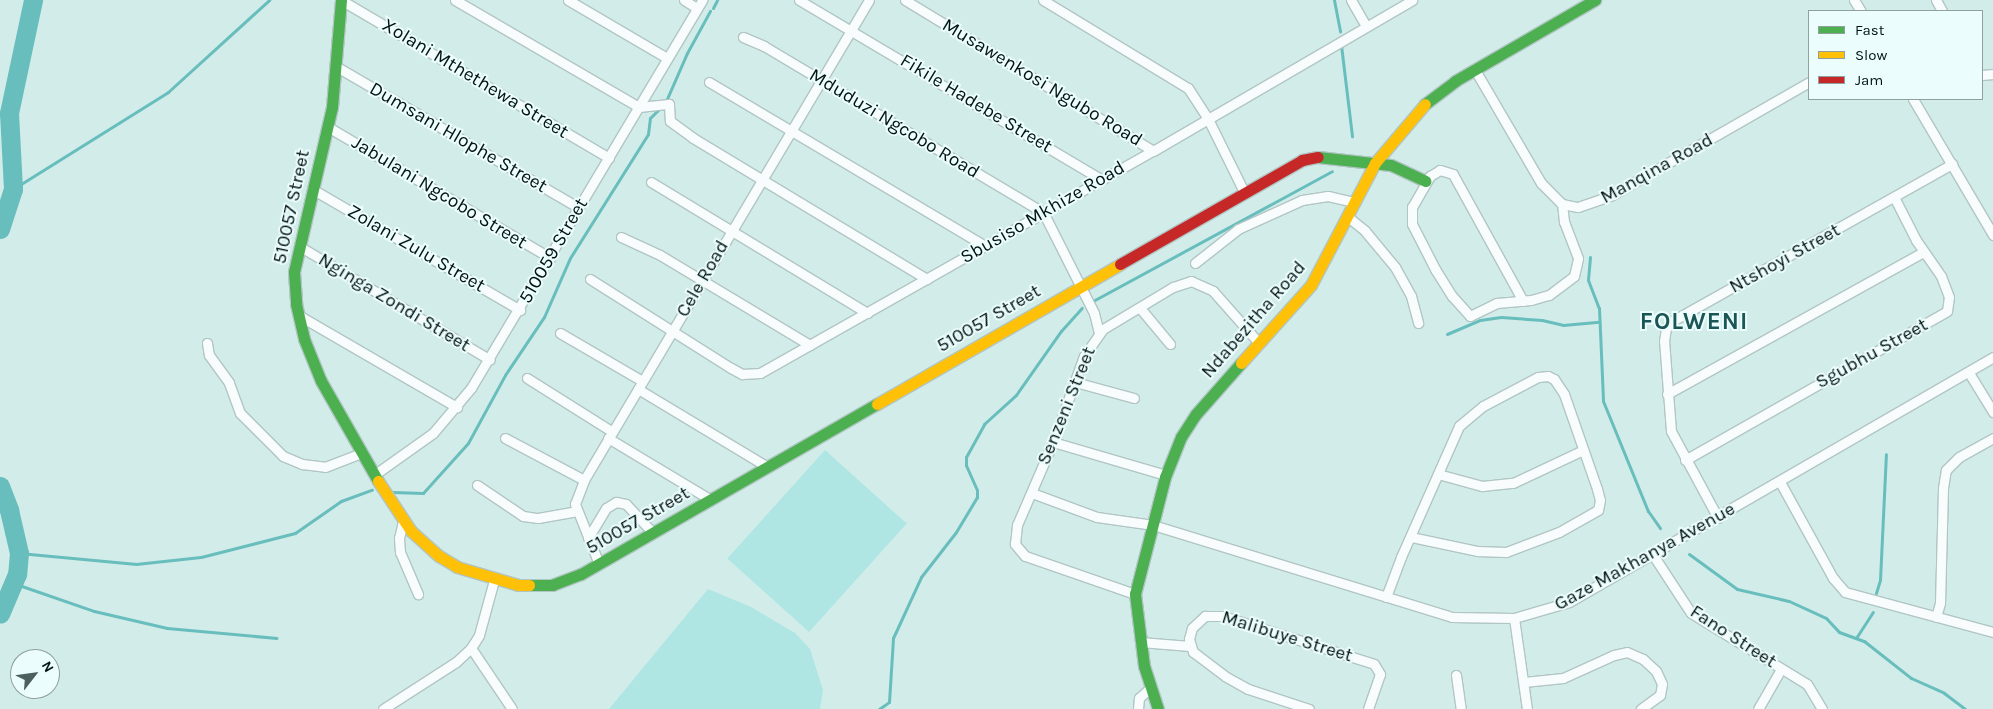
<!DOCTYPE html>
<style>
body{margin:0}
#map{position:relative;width:1993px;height:709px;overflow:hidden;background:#d2ecea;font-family:Karla,sans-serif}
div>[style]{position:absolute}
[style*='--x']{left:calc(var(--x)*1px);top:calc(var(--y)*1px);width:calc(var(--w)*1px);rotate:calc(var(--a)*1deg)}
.green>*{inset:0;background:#afe6e3;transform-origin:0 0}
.stream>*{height:3px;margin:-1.5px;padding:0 1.5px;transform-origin:1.5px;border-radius:1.5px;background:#68bebc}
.river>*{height:19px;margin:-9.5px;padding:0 9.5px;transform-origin:9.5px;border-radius:9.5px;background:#68bebc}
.roads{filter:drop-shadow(1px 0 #b1c6c4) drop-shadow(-1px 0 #b1c6c4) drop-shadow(0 1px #b1c6c4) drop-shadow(0 -1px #b1c6c4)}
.street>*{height:9px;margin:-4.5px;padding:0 4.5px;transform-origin:4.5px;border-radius:4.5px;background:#f8fcfc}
.fast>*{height:11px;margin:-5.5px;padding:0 5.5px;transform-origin:5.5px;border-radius:5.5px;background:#4caf50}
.slow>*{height:11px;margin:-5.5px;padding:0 5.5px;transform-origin:5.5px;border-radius:5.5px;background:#ffc107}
.jam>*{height:11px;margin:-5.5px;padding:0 5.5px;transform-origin:5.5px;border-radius:5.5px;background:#c62828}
span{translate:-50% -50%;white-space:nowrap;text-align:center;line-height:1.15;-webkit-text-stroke:4px #ebfdfc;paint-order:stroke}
.street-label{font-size:19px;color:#041414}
.district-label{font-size:24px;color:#1a5655;font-weight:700;letter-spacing:1px}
.legend{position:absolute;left:1808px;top:10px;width:175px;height:90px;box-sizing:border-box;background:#ebfdfc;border:1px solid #8fa09f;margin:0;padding:6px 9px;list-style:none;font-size:15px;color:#041414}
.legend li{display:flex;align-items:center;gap:10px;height:25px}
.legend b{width:25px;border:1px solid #8fa09f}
.north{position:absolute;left:10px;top:649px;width:50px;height:50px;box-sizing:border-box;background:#ebfdfc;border:1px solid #8fa09f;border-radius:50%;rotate:60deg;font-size:14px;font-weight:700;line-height:20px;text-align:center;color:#041414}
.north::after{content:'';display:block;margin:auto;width:18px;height:22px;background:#4c605f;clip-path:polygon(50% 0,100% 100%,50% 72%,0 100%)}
</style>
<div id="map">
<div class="green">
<div style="left:825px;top:450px;width:110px;height:146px;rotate:42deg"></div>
<div style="clip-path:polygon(708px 589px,751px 607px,795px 633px,810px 649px,823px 690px,820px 709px,609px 709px)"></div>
</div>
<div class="stream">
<div style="--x:1334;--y:0;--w:32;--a:79"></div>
<div style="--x:713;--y:8;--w:9;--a:-63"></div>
<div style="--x:1341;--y:45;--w:92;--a:83.1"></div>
<div style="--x:666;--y:101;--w:52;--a:-66.4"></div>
<div style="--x:687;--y:53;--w:48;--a:-61.3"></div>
<div style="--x:13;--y:189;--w:183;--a:-32"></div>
<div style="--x:168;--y:92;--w:137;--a:-42.3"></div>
<div style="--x:1590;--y:257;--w:23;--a:95"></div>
<div style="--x:1588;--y:280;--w:30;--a:69"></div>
<div style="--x:1599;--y:308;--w:93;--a:87.5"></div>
<div style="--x:1603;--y:401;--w:119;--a:67.8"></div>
<div style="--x:1648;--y:511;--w:21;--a:55"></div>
<div style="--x:1091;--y:302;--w:274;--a:-28.5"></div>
<div style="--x:1447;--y:334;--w:36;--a:-23"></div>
<div style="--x:1480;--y:320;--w:21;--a:-8"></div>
<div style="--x:1501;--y:317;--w:41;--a:4.2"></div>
<div style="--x:1542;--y:320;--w:22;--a:13"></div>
<div style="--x:1563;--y:325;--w:36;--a:-5"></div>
<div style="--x:392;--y:492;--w:31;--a:2"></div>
<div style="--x:423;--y:493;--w:67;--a:-48"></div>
<div style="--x:468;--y:443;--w:77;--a:-61.4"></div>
<div style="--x:505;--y:375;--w:70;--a:-56.1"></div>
<div style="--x:544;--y:317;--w:64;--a:-66.2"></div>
<div style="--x:570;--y:258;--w:146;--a:-57.8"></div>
<div style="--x:648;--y:134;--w:16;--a:-83"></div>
<div style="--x:650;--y:118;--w:16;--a:-45"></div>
<div style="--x:19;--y:553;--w:118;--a:5.4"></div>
<div style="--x:136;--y:564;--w:65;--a:-6.1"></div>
<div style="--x:201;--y:557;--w:97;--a:-14.3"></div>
<div style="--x:295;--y:533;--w:56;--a:-34.8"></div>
<div style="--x:341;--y:501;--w:33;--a:-20"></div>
<div style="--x:1689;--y:554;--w:59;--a:36.1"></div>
<div style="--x:1737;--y:589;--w:53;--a:13"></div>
<div style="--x:1789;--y:601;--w:41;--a:24.7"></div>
<div style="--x:1826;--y:618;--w:19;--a:47"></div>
<div style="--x:1839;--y:632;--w:27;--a:20"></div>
<div style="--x:1864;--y:641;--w:60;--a:38.2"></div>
<div style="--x:1911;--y:678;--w:36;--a:24"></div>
<div style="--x:1944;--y:693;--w:26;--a:37"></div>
<div style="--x:13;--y:583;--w:86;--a:19.1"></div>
<div style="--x:94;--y:611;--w:75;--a:13.1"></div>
<div style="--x:167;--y:628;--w:110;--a:5.2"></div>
<div style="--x:1876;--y:593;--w:14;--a:-73"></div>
<div style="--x:1880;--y:580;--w:126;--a:-87.3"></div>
<div style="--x:1856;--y:638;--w:31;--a:-57"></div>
<div style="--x:879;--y:709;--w:12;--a:-35"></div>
<div style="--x:889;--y:702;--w:64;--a:-86.4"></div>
<div style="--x:893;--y:638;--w:67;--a:-65.3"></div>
<div style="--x:921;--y:577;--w:57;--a:-52.1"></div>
<div style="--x:956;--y:532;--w:41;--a:-59"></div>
<div style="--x:977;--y:497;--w:7;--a:-90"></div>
<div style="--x:977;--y:490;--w:27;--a:-114"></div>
<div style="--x:966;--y:465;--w:8;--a:-90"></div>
<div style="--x:966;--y:457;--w:38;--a:-61"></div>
<div style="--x:984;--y:424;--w:43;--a:-42.2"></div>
<div style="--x:1016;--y:395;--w:78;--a:-54.9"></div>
<div style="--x:1061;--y:331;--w:31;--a:-48"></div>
</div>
<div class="river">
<div style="--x:0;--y:229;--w:42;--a:-72"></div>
<div style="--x:13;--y:189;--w:76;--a:-93"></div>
<div style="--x:9;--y:113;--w:116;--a:-78"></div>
<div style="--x:0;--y:486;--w:26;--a:69"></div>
<div style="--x:9;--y:510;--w:44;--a:76.9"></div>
<div style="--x:19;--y:553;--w:21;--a:95"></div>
<div style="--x:17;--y:574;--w:43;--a:113"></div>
</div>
<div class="roads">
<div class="street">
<div style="--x:341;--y:0;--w:311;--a:30.5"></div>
<div style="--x:455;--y:0;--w:213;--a:30.2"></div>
<div style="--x:639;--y:107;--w:30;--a:-6"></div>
<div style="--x:669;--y:104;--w:17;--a:87"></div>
<div style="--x:670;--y:121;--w:29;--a:36"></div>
<div style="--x:693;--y:138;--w:273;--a:31.1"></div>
<div style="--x:568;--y:0;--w:115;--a:30.4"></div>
<div style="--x:684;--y:0;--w:15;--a:32"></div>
<div style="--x:799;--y:0;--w:351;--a:30.7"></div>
<div style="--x:905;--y:0;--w:290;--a:31.3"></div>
<div style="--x:1043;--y:0;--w:170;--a:31.3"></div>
<div style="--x:1188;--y:88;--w:35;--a:57"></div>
<div style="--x:1207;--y:117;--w:84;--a:63.7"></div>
<div style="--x:1351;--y:0;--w:30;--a:60"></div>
<div style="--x:1854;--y:0;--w:13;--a:58"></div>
<div style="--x:1936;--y:0;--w:13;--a:61"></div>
<div style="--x:743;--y:37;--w:23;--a:23"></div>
<div style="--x:764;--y:46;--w:325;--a:30.8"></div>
<div style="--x:1043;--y:212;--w:113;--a:63.2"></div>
<div style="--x:1094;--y:313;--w:21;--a:76"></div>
<div style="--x:337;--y:67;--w:280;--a:30.2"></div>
<div style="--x:1475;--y:70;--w:131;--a:59.7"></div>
<div style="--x:1541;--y:183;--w:30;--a:45"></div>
<div style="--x:1562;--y:204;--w:16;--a:11"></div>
<div style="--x:1578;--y:207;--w:36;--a:-19"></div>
<div style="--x:1612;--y:195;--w:227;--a:-29.8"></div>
<div style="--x:1982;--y:75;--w:11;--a:-5"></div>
<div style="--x:709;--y:82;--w:321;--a:30.7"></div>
<div style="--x:1913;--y:99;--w:158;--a:59.5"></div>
<div style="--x:328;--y:127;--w:258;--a:30.5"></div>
<div style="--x:651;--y:182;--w:253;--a:31.2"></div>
<div style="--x:312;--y:189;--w:241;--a:30.2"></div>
<div style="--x:1348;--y:217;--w:22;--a:39"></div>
<div style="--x:1365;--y:231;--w:47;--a:50.2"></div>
<div style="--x:1395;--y:267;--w:33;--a:61"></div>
<div style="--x:1411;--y:296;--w:28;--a:75"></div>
<div style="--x:621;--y:237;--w:43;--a:24.8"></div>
<div style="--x:660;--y:255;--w:175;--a:31"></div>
<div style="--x:299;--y:246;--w:222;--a:30.8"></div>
<div style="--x:1195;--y:263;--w:55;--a:-38.3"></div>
<div style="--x:1238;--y:229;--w:70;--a:-24.4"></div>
<div style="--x:1302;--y:200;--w:26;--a:-9"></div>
<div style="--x:1328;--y:196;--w:28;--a:13"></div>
<div style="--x:590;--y:279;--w:167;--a:32.3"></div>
<div style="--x:731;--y:368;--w:13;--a:29"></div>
<div style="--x:742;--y:374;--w:18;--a:-3"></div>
<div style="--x:760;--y:373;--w:451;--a:-29.5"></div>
<div style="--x:1153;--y:151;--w:300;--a:-30.2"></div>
<div style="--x:1523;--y:301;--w:145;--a:-118.9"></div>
<div style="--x:1453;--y:174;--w:14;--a:-163"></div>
<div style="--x:1440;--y:170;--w:12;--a:149"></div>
<div style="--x:1430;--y:176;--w:36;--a:120"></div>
<div style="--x:1412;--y:207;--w:17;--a:90"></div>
<div style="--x:1412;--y:224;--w:51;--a:62.9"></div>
<div style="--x:1435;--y:269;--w:32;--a:58"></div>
<div style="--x:1452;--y:296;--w:27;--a:48"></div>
<div style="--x:1470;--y:316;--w:30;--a:-26"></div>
<div style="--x:1497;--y:303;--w:34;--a:-5"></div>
<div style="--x:1531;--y:300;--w:19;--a:-16"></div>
<div style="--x:1549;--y:295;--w:31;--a:-37"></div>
<div style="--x:1574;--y:276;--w:18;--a:-77"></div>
<div style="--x:1578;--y:258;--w:39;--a:-111"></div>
<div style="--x:1564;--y:222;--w:18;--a:-96"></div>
<div style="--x:1140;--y:308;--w:47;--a:50.2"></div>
<div style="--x:298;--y:315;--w:184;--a:30.1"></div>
<div style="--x:560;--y:333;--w:95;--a:30.3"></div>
<div style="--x:207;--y:343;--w:12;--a:81"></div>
<div style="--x:209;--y:355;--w:34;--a:54"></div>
<div style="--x:229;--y:383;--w:32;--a:70"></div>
<div style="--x:240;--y:413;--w:61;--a:45"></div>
<div style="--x:283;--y:456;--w:21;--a:23"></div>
<div style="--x:302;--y:464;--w:23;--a:7"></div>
<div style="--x:325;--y:467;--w:40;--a:-21"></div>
<div style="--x:1969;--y:373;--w:46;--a:58.4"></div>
<div style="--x:527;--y:378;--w:99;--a:32.2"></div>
<div style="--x:1075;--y:382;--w:61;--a:15.2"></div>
<div style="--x:638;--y:389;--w:152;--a:31"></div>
<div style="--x:1667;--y:394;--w:293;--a:-29"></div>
<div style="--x:505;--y:438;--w:89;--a:28"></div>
<div style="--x:608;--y:438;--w:120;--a:31"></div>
<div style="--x:1053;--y:442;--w:118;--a:16.3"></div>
<div style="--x:1685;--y:460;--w:301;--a:-29.6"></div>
<div style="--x:1947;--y:311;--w:14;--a:-82"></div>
<div style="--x:1949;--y:297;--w:22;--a:-111"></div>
<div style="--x:1941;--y:276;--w:44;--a:-124.8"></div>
<div style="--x:1916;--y:240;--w:46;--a:-117.1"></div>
<div style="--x:1438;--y:474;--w:46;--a:15.3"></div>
<div style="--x:1482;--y:486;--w:31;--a:-6"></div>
<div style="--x:1513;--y:483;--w:77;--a:-25.2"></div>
<div style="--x:374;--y:475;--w:72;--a:-35.4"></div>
<div style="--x:433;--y:433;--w:59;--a:-49.8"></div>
<div style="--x:471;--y:388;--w:452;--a:-59.2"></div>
<div style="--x:1780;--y:482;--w:110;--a:61.1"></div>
<div style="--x:1833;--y:578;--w:18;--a:49"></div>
<div style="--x:1845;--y:592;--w:153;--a:15.1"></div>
<div style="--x:477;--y:485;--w:55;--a:34"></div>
<div style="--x:523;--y:516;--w:15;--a:8"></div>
<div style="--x:538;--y:518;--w:40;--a:-10"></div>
<div style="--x:1032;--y:493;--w:69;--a:20.3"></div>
<div style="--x:1097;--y:517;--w:57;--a:8.1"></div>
<div style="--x:1153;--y:525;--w:313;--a:17.1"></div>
<div style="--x:1452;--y:617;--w:62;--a:0.9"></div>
<div style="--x:1514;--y:618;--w:57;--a:-16.2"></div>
<div style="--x:1569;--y:602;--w:490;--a:-30"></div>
<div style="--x:1718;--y:518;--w:99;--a:-118.4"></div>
<div style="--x:1671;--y:431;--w:90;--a:-94.4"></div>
<div style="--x:1664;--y:341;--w:13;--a:-81"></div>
<div style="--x:1666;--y:328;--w:11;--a:-45"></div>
<div style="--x:1674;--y:320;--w:319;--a:-29.3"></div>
<div style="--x:403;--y:521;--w:17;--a:103"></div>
<div style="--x:399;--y:538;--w:14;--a:86"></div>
<div style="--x:400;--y:552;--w:46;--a:66.8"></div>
<div style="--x:588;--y:538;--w:35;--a:-59"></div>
<div style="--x:606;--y:508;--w:12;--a:-31"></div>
<div style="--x:616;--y:502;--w:10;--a:11"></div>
<div style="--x:626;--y:504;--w:40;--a:47"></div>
<div style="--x:1653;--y:555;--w:69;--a:56.8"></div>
<div style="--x:1691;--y:613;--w:136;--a:31.5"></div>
<div style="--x:1807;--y:684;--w:29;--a:59"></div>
<div style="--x:599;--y:564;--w:65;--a:-111.8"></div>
<div style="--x:575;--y:504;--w:26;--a:-69"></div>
<div style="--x:584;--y:480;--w:558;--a:-59.3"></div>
<div style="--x:1135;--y:594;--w:116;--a:-160.9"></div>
<div style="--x:1025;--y:556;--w:16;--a:-130"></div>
<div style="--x:1015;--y:544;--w:19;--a:-84"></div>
<div style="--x:1017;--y:525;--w:90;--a:-66.6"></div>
<div style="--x:1053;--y:442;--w:91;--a:-70.2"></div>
<div style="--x:1084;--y:356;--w:33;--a:-55"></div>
<div style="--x:1103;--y:329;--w:82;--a:-31"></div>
<div style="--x:1173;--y:287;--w:19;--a:-18"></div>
<div style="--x:1191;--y:281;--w:24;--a:24"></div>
<div style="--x:1213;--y:291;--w:69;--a:48.5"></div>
<div style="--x:1386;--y:597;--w:43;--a:-69.4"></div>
<div style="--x:1401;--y:557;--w:143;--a:-66.1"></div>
<div style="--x:1459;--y:426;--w:31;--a:-40"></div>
<div style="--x:1483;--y:406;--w:62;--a:-27.8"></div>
<div style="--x:1538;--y:377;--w:10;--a:-6"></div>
<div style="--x:1548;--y:376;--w:7;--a:27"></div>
<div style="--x:1554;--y:379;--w:18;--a:56"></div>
<div style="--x:1564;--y:394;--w:101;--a:70.8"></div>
<div style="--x:1597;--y:489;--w:11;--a:75"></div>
<div style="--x:1600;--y:500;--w:10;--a:101"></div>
<div style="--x:1598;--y:510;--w:45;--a:150.6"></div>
<div style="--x:1559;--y:532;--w:57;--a:159.3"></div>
<div style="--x:1506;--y:552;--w:29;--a:-178"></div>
<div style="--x:1477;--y:551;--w:67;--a:-168"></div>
<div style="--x:1936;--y:617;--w:15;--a:-74"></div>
<div style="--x:1940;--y:603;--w:115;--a:-88.5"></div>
<div style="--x:1943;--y:488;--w:18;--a:-81"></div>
<div style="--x:1946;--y:470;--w:18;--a:-45"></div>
<div style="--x:1959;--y:457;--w:39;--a:-29"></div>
<div style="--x:1514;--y:618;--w:92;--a:81.9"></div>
<div style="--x:1140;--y:642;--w:50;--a:4.6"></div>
<div style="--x:471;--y:648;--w:73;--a:56.1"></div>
<div style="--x:1456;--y:675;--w:34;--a:82"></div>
<div style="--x:1524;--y:682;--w:39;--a:-6"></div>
<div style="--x:1563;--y:678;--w:56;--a:-24.3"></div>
<div style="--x:1614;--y:655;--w:13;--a:-13"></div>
<div style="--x:1627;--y:652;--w:17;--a:24"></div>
<div style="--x:1643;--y:659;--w:18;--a:43"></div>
<div style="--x:1656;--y:671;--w:14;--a:65"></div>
<div style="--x:1662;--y:684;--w:11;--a:100"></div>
<div style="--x:1660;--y:695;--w:24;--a:144"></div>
<div style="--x:383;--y:709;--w:87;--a:-32.8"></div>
<div style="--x:456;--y:662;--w:21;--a:-43"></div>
<div style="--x:471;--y:648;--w:15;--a:-58"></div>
<div style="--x:479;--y:635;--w:57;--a:-74.7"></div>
<div style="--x:1138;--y:709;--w:11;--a:-85"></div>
<div style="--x:1139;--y:698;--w:15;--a:-42"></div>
<div style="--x:1309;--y:709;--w:64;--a:-161.8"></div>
<div style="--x:1248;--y:689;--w:26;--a:-151"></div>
<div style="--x:1225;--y:676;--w:40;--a:-143"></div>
<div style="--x:1193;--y:652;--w:14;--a:-107"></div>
<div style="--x:1189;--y:639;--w:11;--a:-75"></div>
<div style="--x:1192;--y:628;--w:18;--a:-43"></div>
<div style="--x:1205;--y:616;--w:18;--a:0"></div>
<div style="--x:1223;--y:616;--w:158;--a:17.6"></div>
<div style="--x:1374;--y:664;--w:12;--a:59"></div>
<div style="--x:1380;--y:674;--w:37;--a:109"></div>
<div style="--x:1758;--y:709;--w:46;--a:-60.1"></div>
</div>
<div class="fast">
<div style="--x:341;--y:0;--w:107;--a:94.8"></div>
<div style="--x:332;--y:107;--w:169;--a:103"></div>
<div style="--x:294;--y:272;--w:32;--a:86"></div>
<div style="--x:296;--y:304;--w:36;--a:77"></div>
<div style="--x:304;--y:339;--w:45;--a:68"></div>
<div style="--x:321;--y:381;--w:115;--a:60.3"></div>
<div style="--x:1425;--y:104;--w:38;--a:-37"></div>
<div style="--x:1455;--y:81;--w:162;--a:-30.1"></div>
<div style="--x:1318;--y:157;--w:73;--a:6.3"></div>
<div style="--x:1391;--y:165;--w:38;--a:25"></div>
<div style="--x:529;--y:585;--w:23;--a:0"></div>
<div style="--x:552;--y:585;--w:31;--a:-21"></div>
<div style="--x:581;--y:574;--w:341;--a:-29.9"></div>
<div style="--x:1158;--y:709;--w:45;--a:-108"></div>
<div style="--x:1144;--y:666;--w:73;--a:-97.1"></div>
<div style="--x:1135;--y:594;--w:121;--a:-75.6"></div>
<div style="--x:1165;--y:477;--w:43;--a:-68.2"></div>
<div style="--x:1181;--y:437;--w:27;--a:-57"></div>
<div style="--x:1196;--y:414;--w:68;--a:-48.6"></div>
</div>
<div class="slow">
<div style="--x:1241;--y:363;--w:105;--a:-48.1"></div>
<div style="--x:1311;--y:285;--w:138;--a:-62.3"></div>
<div style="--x:1375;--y:163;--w:77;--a:-49.7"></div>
<div style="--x:877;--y:404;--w:280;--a:-29.9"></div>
<div style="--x:378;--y:481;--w:60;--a:56.6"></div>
<div style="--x:411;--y:531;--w:38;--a:42"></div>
<div style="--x:439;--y:556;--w:21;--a:31"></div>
<div style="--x:457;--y:567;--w:64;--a:16.4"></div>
<div style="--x:518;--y:585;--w:11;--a:0"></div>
</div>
<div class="jam">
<div style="--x:1120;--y:264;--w:210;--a:-29.7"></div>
<div style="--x:1302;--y:160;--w:16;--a:-11"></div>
</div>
</div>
<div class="street-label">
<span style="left:475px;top:79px;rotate:31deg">Xolani Mthethewa Street</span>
<span style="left:1042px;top:83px;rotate:31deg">Musawenkosi Ngubo Road</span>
<span style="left:976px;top:104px;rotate:31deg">Fikile Hadebe Street</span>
<span style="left:894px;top:124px;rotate:31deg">Mduduzi Ngcobo Road</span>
<span style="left:458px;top:138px;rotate:30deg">Dumsani Hlophe Street</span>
<span style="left:1657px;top:169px;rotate:-29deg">Manqina Road</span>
<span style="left:439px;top:193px;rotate:31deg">Jabulani Ngcobo Street</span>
<span style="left:292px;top:207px;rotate:-78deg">510057 Street</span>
<span style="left:1043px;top:213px;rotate:-30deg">Sbusiso Mkhize Road</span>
<span style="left:416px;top:249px;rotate:30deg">Zolani Zulu Street</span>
<span style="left:554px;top:251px;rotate:-60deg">510059 Street</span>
<span style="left:1785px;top:259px;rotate:-29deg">Ntshoyi Street</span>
<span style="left:703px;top:279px;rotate:-60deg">Cele Road</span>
<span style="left:394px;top:303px;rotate:31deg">Nginga Zondi Street</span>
<span style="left:989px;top:319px;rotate:-30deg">510057 Street</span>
<span style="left:1254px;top:320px;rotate:-49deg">Ndabezitha Road</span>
<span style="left:1872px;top:354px;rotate:-29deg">Sgubhu Street</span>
<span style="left:1067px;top:406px;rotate:-68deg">Senzeni Street</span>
<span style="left:638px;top:521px;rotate:-30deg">510057 Street</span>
<span style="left:1645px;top:557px;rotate:-29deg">Gaze Makhanya Avenue</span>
<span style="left:1287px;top:637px;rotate:17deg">Malibuye Street</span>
<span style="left:1733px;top:637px;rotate:33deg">Fano Street</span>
</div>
<div class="district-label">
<span style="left:1694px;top:322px">FOLWENI</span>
</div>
<ul class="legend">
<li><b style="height:6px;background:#4caf50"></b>Fast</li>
<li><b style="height:6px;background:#ffc107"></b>Slow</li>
<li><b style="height:6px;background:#c62828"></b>Jam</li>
</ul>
<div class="north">N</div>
</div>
